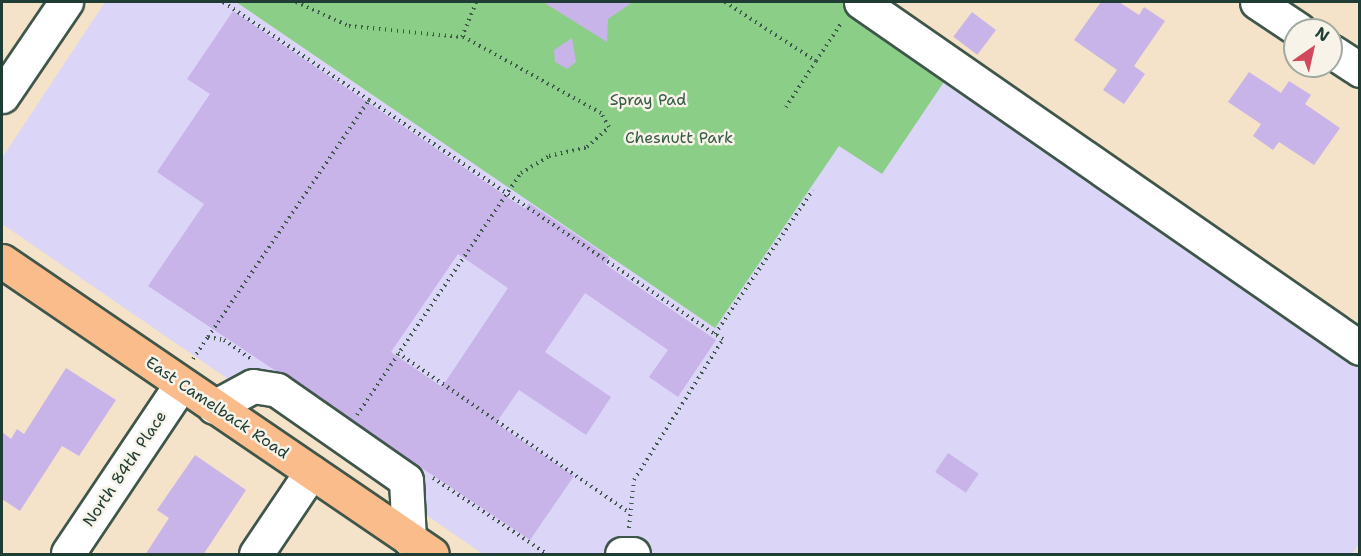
<!DOCTYPE html>
<style>
body{margin:0}
#map{position:relative;width:1361px;height:556px;overflow:hidden;background:#f4e2c9;font-family:"Shantell Sans",sans-serif}
div>[style]{position:absolute}
[style*='--x']{left:calc(var(--x)*1px);top:calc(var(--y)*1px);width:calc(var(--w)*1px);rotate:calc(var(--a)*1deg)}
.built>*{inset:0;background:#dbd6f7}
.green>*{inset:0;background:#8bce87}
.building>*{inset:0;background:#c8b4e8;transform-origin:0 0}
.path>*{height:4px;margin-top:-2px;transform-origin:0;background:repeating-linear-gradient(90deg,#3f564a 0 1.5px,transparent 0 6px)}
.roads{filter:drop-shadow(2px 0 #3f564a) drop-shadow(-2px 0 #3f564a) drop-shadow(0 2px #3f564a) drop-shadow(0 -2px #3f564a)}
.minor>*{height:33px;margin:-16.5px;padding:0 16.5px;transform-origin:16.5px;border-radius:16.5px;background:#fff}
.major>*{height:33px;margin:-16.5px;padding:0 16.5px;transform-origin:16.5px;border-radius:16.5px;background:#fabc8b}
span{translate:-50% -50%;white-space:nowrap;text-align:center;line-height:1.15;-webkit-text-stroke:5px #f7f3e8;paint-order:stroke}
.park-label{font-size:16px;color:#355a45}
.street-label{font-size:16px;color:#1f3d34}
.frame{position:absolute;inset:0;border:3px solid #1f3d34;pointer-events:none}
.north{position:absolute;left:1283px;top:18px;width:60px;height:60px;box-sizing:border-box;background:#f7f3e8;border:2px solid #a1aaa0;border-radius:50%;rotate:34deg;font-size:16px;font-weight:700;line-height:24px;text-align:center;color:#1f3d34}
.north::after{content:'';display:block;margin:auto;width:21px;height:27px;background:#d1495b;clip-path:polygon(50% 0,100% 100%,50% 72%,0 100%)}
</style>
<div id="map">
<div class="built">
<div style="clip-path:polygon(105px 2px,236px 2px,715px 327px,839px 145px,952px 70px,1359px 346px,1359px 544px,1352px 554px,483px 554px,2px 224px,2px 158px)"></div>
</div>
<div class="green">
<div style="clip-path:polygon(236px 2px,851px 2px,952px 70px,882px 174px,839px 146px,715px 328px)"></div>
</div>
<div class="building">
<div style="clip-path:polygon(543px 2px,633px 2px,608px 19px,607px 42px)"></div>
<div style="clip-path:polygon(1101px 2px,1119px 2px,1139px 15px,1144px 7px,1165px 21px,1134px 66px,1145px 74px,1124px 104px,1103px 90px,1117px 70px,1074px 40px)"></div>
<div style="clip-path:polygon(evenodd,233px 11px,525px 209px,529px 203px,609px 257px,605px 264px,716px 340px,678px 397px,649px 377px,668px 350px,585px 293px,545px 352px,611px 397px,586px 435px,519px 390px,496px 423px,574px 476px,530px 540px,148px 286px,204px 204px,157px 172px,210px 94px,187px 79px,233px 11px,458px 254px,508px 288px,442px 387px,391px 352px,458px 254px)"></div>
<div style="left:972px;top:12px;width:30px;height:31px;rotate:37deg"></div>
<div style="clip-path:polygon(572px 38px,576px 62px,567px 69px,555px 62px,554px 50px)"></div>
<div style="clip-path:polygon(1249px 72px,1281px 93px,1289px 81px,1311px 95px,1305px 104px,1340px 128px,1314px 165px,1279px 142px,1273px 150px,1253px 136px,1261px 124px,1228px 102px)"></div>
<div style="clip-path:polygon(66px 368px,116px 400px,79px 456px,62px 446px,20px 511px,2px 499px,2px 432px,11px 439px,17px 429px,24px 434px)"></div>
<div style="left:948px;top:453px;width:37px;height:23px;rotate:34deg"></div>
<div style="clip-path:polygon(195px 455px,246px 490px,203px 555px,145px 555px,169px 518px,157px 510px)"></div>
</div>
<div class="path">
<div style="--x:296;--y:2;--w:58;--a:24.4"></div>
<div style="--x:349;--y:26;--w:114;--a:5.6"></div>
<div style="--x:462;--y:37;--w:38;--a:-68"></div>
<div style="--x:725;--y:2;--w:108;--a:33"></div>
<div style="--x:816;--y:61;--w:55;--a:123.1"></div>
<div style="--x:816;--y:61;--w:47;--a:-56.3"></div>
<div style="--x:369;--y:100;--w:418;--a:34.1"></div>
<div style="--x:715;--y:334;--w:174;--a:-55.8"></div>
<div style="--x:208;--y:337;--w:287;--a:-55.8"></div>
<div style="--x:369;--y:100;--w:176;--a:-146.1"></div>
<div style="--x:398;--y:353;--w:282;--a:34.6"></div>
<div style="--x:193;--y:359;--w:27;--a:-56"></div>
<div style="--x:208;--y:337;--w:16;--a:11"></div>
<div style="--x:224;--y:340;--w:33;--a:35"></div>
<div style="--x:357;--y:415;--w:292;--a:-55.9"></div>
<div style="--x:521;--y:173;--w:33;--a:-31"></div>
<div style="--x:549;--y:156;--w:39;--a:-13"></div>
<div style="--x:587;--y:147;--w:30;--a:-42"></div>
<div style="--x:609;--y:127;--w:16;--a:-120"></div>
<div style="--x:601;--y:113;--w:159;--a:-151"></div>
<div style="--x:433;--y:478;--w:137;--a:33.7"></div>
<div style="--x:629;--y:528;--w:48;--a:-84.1"></div>
<div style="--x:634;--y:480;--w:167;--a:-57.7"></div>
<div style="--x:723;--y:339;--w:9;--a:-148"></div>
</div>
<div class="roads">
<div class="minor">
<div style="--x:861;--y:2;--w:607;--a:34.74"></div>
<div style="--x:1257;--y:2;--w:50;--a:33.7"></div>
<div style="--x:1331;--y:51;--w:35;--a:33"></div>
<div style="--x:2;--y:96;--w:114;--a:-55.8"></div>
<div style="--x:214;--y:407;--w:44;--a:-28.3"></div>
<div style="--x:253;--y:386;--w:24;--a:9"></div>
<div style="--x:277;--y:390;--w:157;--a:34.9"></div>
<div style="--x:406;--y:480;--w:59;--a:87.1"></div>
<div style="--x:68;--y:553;--w:203;--a:-56.2"></div>
<div style="--x:256;--y:554;--w:99;--a:-56.1"></div>
<div style="--x:622;--y:554;--w:11;--a:0"></div>
</div>
<div class="major">
<div style="--x:2;--y:261;--w:520;--a:34.27"></div>
</div>
</div>
<div class="park-label">
<span style="left:648px;top:100px">Spray Pad</span>
<span style="left:679px;top:138px">Chesnutt Park</span>
</div>
<div class="street-label">
<span style="left:217px;top:408px;rotate:34deg">East Camelback Road</span>
<span style="left:125px;top:469px;rotate:-56deg">North 84th Place</span>
</div>
<div class="frame"></div>
<div class="north">N</div>
</div>
